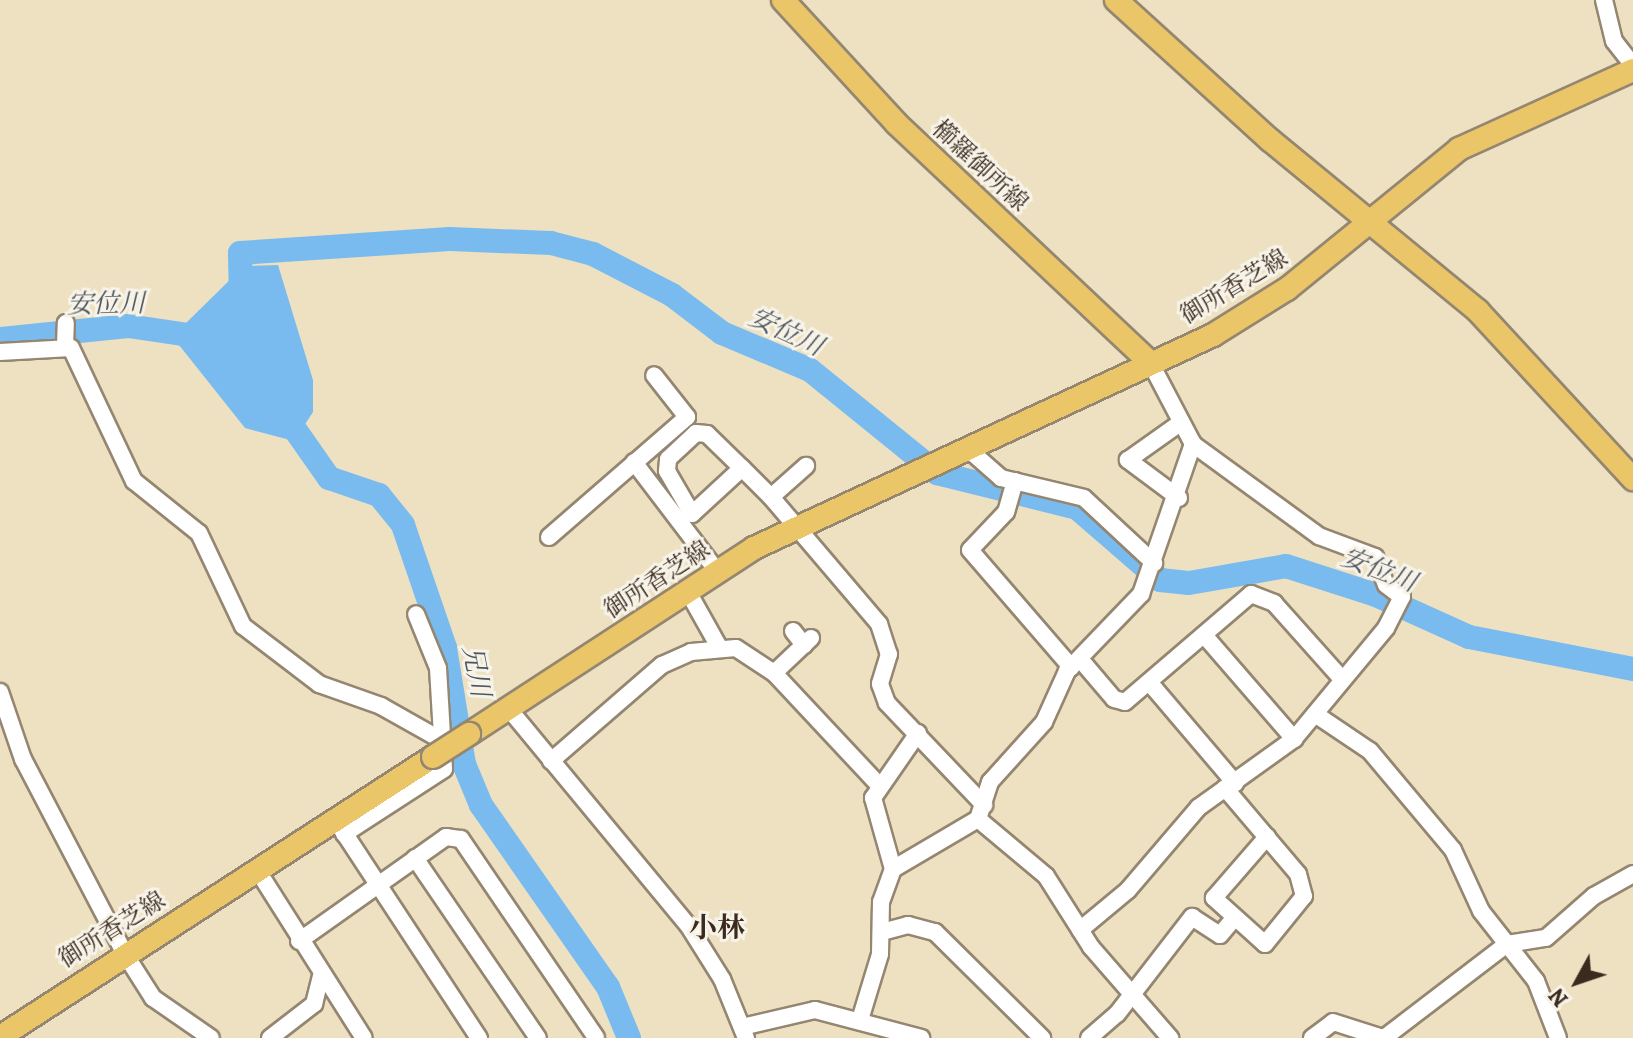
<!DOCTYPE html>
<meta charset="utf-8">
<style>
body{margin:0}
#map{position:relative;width:1633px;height:1038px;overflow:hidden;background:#ede1c2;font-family:Alegreya,"Noto Serif JP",serif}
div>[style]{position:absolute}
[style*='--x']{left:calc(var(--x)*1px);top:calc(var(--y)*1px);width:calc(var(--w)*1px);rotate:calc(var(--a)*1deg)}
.water>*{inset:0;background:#79bbef}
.river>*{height:24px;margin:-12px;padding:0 12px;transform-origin:12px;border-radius:12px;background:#79bbef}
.roads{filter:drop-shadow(2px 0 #948670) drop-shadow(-2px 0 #948670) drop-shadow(0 2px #948670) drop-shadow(0 -2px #948670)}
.minor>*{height:16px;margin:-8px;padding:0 8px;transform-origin:8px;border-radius:8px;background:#fff}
.major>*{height:22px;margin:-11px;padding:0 11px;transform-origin:11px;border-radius:11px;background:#ebc669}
.bridges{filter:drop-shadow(2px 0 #948670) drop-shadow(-2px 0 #948670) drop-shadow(0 2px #948670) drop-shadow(0 -2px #948670)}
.major-bridge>*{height:22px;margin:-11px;padding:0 11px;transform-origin:11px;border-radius:11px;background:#ebc669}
span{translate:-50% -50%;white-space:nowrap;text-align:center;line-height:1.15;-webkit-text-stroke:6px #f7f3e8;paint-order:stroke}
.street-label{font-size:24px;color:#3b2a1e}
.water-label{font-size:26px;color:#4e565d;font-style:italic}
.quarter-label{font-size:28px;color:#3b2a1e;font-weight:700}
.north{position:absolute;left:1537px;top:942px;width:80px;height:80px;-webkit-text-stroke:6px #f7f3e8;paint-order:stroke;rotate:230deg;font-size:22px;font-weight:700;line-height:32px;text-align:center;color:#3b2a1e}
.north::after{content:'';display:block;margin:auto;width:28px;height:36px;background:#3b2a1e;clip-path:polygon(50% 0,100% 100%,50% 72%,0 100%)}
</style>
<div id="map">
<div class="water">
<div style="clip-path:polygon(278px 265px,313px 380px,313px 412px,294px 441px,245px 428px,179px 345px,187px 322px,244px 266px)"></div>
</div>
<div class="river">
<div style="--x:241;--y:301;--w:48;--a:-91.2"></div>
<div style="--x:240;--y:253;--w:210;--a:-3.8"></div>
<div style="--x:450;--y:239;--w:101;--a:2.3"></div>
<div style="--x:551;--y:243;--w:43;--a:14.7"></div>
<div style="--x:593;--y:254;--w:89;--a:27.4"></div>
<div style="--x:672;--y:295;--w:63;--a:37.2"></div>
<div style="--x:722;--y:333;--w:95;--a:22.8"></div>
<div style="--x:810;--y:370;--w:164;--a:39"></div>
<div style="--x:937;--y:473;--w:144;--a:14"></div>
<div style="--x:1077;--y:508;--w:110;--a:40.9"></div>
<div style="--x:1160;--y:580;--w:29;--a:6"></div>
<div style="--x:1189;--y:583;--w:98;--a:-9.9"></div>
<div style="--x:1286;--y:566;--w:95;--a:17.9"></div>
<div style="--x:1376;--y:595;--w:102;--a:24.3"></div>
<div style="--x:1469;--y:637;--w:167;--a:11"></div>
<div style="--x:0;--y:339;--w:129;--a:-5.8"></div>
<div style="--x:128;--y:326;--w:89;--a:8.4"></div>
<div style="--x:282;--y:411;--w:82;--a:55"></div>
<div style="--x:329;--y:478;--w:53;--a:18.8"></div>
<div style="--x:379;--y:495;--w:38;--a:51"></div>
<div style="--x:403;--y:525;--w:130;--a:71.1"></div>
<div style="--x:445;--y:648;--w:118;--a:80.7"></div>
<div style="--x:464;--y:764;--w:44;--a:67.5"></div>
<div style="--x:481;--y:805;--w:222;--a:55.1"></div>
<div style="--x:608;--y:987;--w:55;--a:67.6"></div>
</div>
<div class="roads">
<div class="minor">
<div style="--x:1604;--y:0;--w:42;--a:76.3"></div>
<div style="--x:1614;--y:41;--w:31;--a:52"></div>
<div style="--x:65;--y:346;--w:23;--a:-88"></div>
<div style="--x:0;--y:352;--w:71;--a:-3.2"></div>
<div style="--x:71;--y:348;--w:147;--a:64.7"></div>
<div style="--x:134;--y:481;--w:83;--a:38.7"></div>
<div style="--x:199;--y:533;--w:103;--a:64.7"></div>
<div style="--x:243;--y:626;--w:96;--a:37.3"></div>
<div style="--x:319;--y:684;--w:66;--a:19.5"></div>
<div style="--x:381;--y:706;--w:71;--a:29.4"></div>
<div style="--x:968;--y:449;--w:44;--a:41.3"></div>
<div style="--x:1001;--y:478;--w:85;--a:13.5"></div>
<div style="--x:1084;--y:498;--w:96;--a:42.9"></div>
<div style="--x:634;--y:462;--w:137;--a:52.7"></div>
<div style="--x:742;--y:468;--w:68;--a:137.4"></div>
<div style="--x:692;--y:514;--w:50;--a:-120.2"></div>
<div style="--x:667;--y:471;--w:12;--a:-85"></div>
<div style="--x:668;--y:459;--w:38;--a:-43"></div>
<div style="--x:696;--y:433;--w:11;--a:5"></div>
<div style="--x:707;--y:434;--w:49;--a:44.2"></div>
<div style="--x:742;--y:468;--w:41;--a:45"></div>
<div style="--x:771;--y:497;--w:167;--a:49.6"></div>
<div style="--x:879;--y:624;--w:32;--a:72"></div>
<div style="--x:889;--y:654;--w:31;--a:107"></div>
<div style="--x:880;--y:684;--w:20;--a:70"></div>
<div style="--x:887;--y:703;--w:141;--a:46.4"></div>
<div style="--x:1015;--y:481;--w:32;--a:106"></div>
<div style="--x:1006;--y:512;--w:52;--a:133.5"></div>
<div style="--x:970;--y:550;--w:155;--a:49.2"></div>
<div style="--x:771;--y:497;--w:47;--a:-41.5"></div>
<div style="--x:1179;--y:498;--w:64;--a:-143.3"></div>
<div style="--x:1128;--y:460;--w:64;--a:-35.4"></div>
<div style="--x:549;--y:537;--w:183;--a:-41"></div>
<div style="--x:687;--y:417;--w:53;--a:-128.2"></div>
<div style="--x:687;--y:590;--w:65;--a:60.7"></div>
<div style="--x:793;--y:631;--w:18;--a:52"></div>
<div style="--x:1204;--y:635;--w:138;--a:49.1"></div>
<div style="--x:1080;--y:659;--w:52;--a:49.6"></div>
<div style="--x:1114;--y:699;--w:11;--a:15"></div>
<div style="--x:1125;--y:702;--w:166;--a:-40.6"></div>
<div style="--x:1251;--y:594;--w:25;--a:21"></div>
<div style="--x:1274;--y:603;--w:101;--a:48.2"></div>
<div style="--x:774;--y:673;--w:51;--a:-43.4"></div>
<div style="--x:1149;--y:682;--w:133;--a:49.6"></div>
<div style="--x:0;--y:692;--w:71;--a:71.1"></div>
<div style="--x:23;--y:759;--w:220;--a:62.4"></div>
<div style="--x:125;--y:954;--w:52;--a:57.5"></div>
<div style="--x:153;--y:998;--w:70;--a:34.6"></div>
<div style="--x:509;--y:709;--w:281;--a:50.4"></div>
<div style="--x:688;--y:925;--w:64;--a:57.8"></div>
<div style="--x:722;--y:979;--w:64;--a:67.9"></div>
<div style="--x:1315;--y:714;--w:66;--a:33.9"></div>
<div style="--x:1370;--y:751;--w:129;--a:50"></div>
<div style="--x:1453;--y:850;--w:67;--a:65.3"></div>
<div style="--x:1481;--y:911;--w:89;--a:51.8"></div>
<div style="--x:1536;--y:981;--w:61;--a:68.9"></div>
<div style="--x:551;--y:761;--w:147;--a:-40.9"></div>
<div style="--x:662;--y:665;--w:32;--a:-24"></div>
<div style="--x:691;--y:652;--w:45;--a:-5.1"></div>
<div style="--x:736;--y:648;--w:45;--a:33.3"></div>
<div style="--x:774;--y:673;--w:152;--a:46.9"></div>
<div style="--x:1225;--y:788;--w:113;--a:49.7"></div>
<div style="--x:1298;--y:874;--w:23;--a:75"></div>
<div style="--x:1304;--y:896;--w:62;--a:129.1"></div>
<div style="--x:1265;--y:944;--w:69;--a:-138"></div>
<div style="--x:1214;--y:898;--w:81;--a:-49"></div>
<div style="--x:978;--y:819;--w:89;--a:40"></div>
<div style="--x:1046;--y:876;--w:84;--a:57.6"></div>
<div style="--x:1091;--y:947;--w:121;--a:49"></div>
<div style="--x:339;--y:825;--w:255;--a:56.7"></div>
<div style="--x:344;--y:834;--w:119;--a:-33"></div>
<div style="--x:444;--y:769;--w:101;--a:-93.4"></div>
<div style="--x:438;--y:668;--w:58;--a:-112.2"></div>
<div style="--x:415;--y:858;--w:218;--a:55.7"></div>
<div style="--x:256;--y:868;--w:201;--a:57.6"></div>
<div style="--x:893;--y:869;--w:99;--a:-30.5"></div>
<div style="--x:978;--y:819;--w:39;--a:-72"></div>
<div style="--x:990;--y:782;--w:81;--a:-48"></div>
<div style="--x:1044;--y:722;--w:56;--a:-65.7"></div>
<div style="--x:1067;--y:671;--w:107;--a:-46.1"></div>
<div style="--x:1141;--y:594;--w:159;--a:-70.9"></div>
<div style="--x:1080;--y:930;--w:62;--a:-39.8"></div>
<div style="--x:1128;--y:890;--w:109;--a:-49.5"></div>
<div style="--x:1199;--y:807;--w:117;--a:-35.6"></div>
<div style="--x:1294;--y:739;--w:144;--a:-50.3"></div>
<div style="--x:1386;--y:628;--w:35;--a:-63"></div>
<div style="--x:1402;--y:597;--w:20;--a:-143"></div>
<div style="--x:1386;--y:585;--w:30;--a:-111"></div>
<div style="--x:1375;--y:557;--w:60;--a:-159.4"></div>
<div style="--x:1319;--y:536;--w:156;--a:-143.9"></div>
<div style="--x:1193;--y:444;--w:93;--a:-117.7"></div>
<div style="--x:882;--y:932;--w:27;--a:-15"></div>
<div style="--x:908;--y:925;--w:28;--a:15"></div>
<div style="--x:935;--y:932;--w:151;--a:44.7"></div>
<div style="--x:299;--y:941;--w:180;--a:-35.3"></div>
<div style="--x:446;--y:837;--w:15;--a:8"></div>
<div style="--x:461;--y:839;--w:240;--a:55.8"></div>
<div style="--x:860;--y:1020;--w:69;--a:-73.1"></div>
<div style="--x:880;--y:954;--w:52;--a:-88.9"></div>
<div style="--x:881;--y:902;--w:35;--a:-70"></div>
<div style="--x:893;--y:869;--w:74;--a:-105.7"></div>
<div style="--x:873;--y:798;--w:79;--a:-55.3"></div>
<div style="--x:742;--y:1027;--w:75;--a:-13.1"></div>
<div style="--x:815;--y:1010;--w:110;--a:14.8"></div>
<div style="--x:270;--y:1038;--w:56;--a:-37.7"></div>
<div style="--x:314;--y:1004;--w:29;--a:-76"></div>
<div style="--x:1089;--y:1038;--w:37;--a:-41"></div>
<div style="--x:1117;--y:1014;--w:123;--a:-52.3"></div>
<div style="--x:1192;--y:917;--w:33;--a:33"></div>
<div style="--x:1220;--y:935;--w:23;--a:-50"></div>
<div style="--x:1312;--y:1038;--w:26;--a:-37"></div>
<div style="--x:1333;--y:1022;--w:52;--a:17.7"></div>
<div style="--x:1384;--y:1038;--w:155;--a:-37.4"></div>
<div style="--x:1507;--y:944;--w:39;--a:-9"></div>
<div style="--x:1546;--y:938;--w:64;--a:-41.2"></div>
<div style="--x:1594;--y:896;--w:45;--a:-29.4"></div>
</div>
<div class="major">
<div style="--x:783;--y:0;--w:168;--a:47.4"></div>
<div style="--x:897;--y:124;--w:347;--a:43.3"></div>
<div style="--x:1116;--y:0;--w:208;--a:42.3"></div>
<div style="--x:1270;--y:140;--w:269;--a:39.4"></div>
<div style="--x:1478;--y:311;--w:229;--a:47.3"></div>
<div style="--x:469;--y:734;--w:340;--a:-33.1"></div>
<div style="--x:754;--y:548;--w:506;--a:-24.89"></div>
<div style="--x:1213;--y:335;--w:87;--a:-31.9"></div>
<div style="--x:1287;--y:289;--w:222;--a:-39.1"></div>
<div style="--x:1459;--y:149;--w:191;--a:-24.4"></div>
<div style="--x:0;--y:1037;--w:516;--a:-32.89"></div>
</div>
</div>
<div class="bridges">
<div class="major-bridge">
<div style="--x:433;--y:757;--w:43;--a:-32.6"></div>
</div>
</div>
<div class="street-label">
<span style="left:980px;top:166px;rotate:43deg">櫛羅御所線</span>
<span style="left:1234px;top:287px;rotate:-31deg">御所香芝線</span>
<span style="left:657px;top:580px;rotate:-33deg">御所香芝線</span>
<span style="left:112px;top:930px;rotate:-32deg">御所香芝線</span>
</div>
<div class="water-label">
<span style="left:106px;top:304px;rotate:-1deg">安位川</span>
<span style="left:786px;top:332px;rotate:25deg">安位川</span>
<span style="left:1379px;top:570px;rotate:21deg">安位川</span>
<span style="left:476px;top:671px;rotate:79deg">兄川</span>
</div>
<div class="quarter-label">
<span style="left:717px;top:928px">小林</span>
</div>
<div class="north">N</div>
</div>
